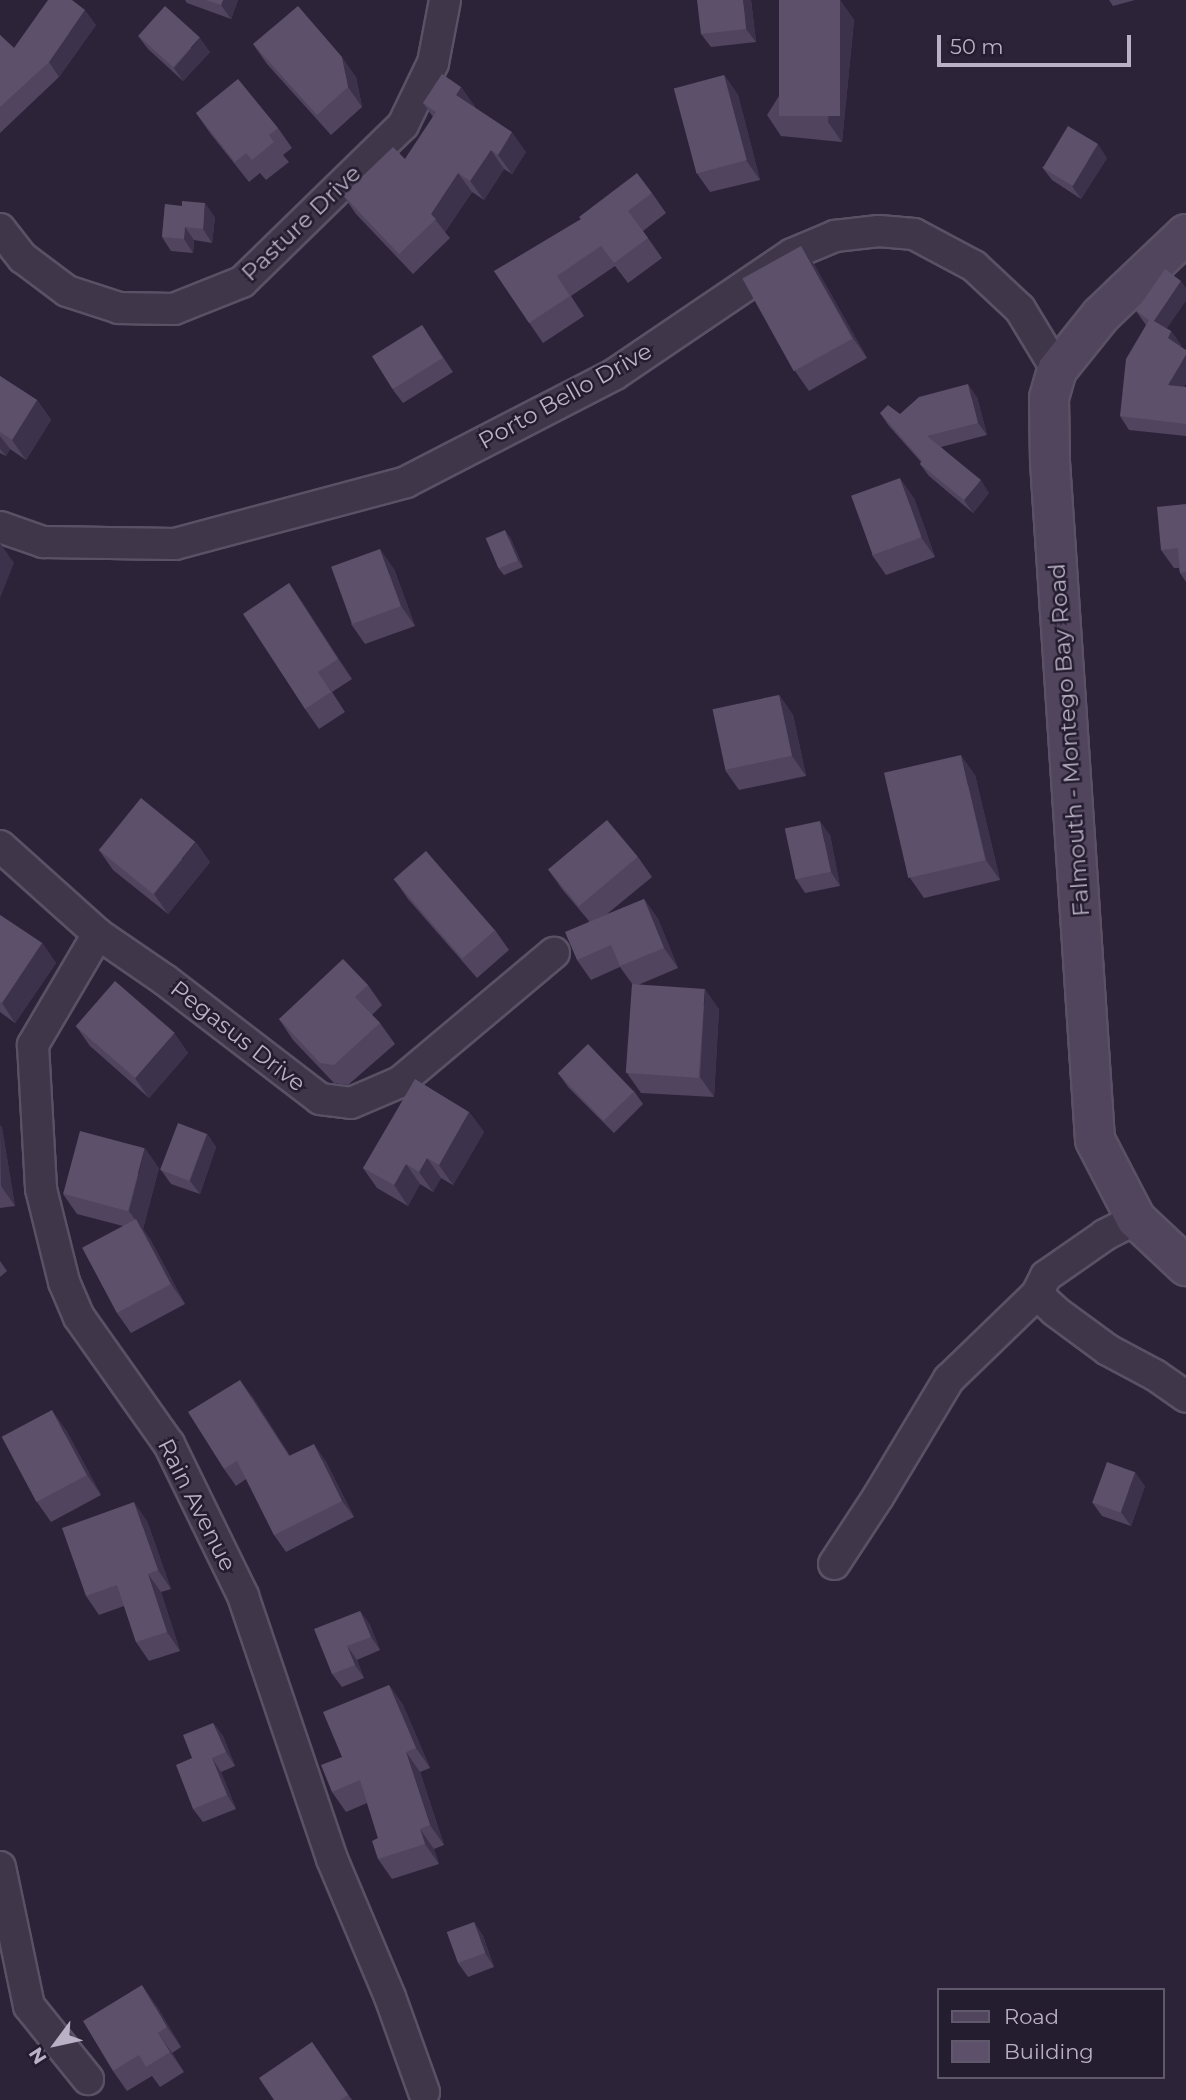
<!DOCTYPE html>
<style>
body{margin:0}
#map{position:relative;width:1186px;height:2100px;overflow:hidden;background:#2d2339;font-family:Montserrat,sans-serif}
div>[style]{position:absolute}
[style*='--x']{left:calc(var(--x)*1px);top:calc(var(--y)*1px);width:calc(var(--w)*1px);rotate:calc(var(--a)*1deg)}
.roads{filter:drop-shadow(2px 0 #5a5165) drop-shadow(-2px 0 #5a5165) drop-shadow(0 2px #5a5165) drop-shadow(0 -2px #5a5165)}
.minor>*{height:30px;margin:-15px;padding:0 15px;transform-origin:15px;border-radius:15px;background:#3f364a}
.secondary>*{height:38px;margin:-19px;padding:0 19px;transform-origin:19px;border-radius:19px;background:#51455d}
.wall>*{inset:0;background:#50445f}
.shaded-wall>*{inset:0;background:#3d324b}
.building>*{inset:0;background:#5c506a;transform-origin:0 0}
span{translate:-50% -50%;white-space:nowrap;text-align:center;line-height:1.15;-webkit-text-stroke:5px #241c2f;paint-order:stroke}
.street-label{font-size:23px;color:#bbb1c6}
.legend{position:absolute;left:937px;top:1988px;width:228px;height:91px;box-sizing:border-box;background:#241c2f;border:2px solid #60586b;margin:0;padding:9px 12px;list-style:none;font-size:21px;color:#bbb1c6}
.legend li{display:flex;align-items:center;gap:14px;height:35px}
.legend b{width:35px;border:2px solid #60586b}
.north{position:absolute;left:21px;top:2009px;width:70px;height:70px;-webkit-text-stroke:5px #241c2f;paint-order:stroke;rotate:237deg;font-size:19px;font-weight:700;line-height:28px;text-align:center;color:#bbb1c6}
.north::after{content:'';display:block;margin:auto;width:24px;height:32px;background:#bbb1c6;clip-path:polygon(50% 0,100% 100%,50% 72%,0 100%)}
.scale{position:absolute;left:937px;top:35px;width:194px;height:32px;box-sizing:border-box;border:4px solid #bbb1c6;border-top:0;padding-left:9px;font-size:21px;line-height:24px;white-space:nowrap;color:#bbb1c6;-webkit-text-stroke:5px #241c2f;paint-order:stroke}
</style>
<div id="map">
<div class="roads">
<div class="minor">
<div style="--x:0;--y:229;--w:37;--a:52"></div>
<div style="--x:23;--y:258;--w:55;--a:36.9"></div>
<div style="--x:67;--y:291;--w:55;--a:18.1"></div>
<div style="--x:119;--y:308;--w:55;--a:1"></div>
<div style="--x:174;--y:309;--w:73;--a:-21.7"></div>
<div style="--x:242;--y:282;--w:225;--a:-44.3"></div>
<div style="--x:403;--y:125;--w:69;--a:-64.2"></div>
<div style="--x:433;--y:63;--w:64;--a:-79.2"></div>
<div style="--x:0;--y:527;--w:46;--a:19.2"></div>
<div style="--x:43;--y:542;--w:132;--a:0.9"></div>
<div style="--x:175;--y:544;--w:239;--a:-15"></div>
<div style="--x:406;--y:482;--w:235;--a:-27.3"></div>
<div style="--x:615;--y:374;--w:214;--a:-34.1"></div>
<div style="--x:792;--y:254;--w:47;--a:-22.7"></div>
<div style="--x:835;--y:236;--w:44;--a:-6.5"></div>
<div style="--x:879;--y:231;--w:35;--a:5"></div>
<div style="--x:914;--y:234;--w:68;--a:28.1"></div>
<div style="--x:974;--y:266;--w:63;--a:43.1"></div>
<div style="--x:1020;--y:309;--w:71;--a:58.8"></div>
<div style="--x:0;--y:846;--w:132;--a:41.9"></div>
<div style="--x:98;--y:934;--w:81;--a:34.5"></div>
<div style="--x:165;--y:980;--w:195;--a:37.5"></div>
<div style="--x:320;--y:1099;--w:31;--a:7"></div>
<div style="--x:351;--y:1103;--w:53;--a:-23.2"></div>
<div style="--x:400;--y:1082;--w:201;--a:-40"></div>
<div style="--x:98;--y:934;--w:129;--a:120.4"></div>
<div style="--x:33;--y:1045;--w:144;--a:86.8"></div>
<div style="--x:41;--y:1189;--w:96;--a:76.1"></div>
<div style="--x:64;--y:1282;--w:38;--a:67"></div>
<div style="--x:79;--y:1317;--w:156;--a:54.7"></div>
<div style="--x:169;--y:1444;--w:169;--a:64"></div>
<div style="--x:243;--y:1596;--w:278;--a:71.3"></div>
<div style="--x:332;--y:1859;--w:150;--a:67.2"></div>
<div style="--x:390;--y:1997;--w:101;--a:70.3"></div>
<div style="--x:1136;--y:1219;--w:35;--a:153"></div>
<div style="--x:1105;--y:1235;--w:72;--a:145.2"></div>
<div style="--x:1046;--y:1276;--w:20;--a:117"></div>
<div style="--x:1037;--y:1294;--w:25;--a:43"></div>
<div style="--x:1055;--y:1311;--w:66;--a:36.3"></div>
<div style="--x:1108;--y:1350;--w:53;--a:28"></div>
<div style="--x:1155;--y:1375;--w:38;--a:35"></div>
<div style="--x:834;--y:1564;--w:80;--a:-56.7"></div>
<div style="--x:878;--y:1497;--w:138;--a:-59"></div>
<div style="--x:949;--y:1379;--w:122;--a:-44"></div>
<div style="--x:0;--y:1867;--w:142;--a:78.2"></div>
<div style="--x:29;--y:2006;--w:94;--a:51.1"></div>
</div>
<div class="secondary">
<div style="--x:1186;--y:234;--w:117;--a:136.4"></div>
<div style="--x:1101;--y:315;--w:70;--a:128.7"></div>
<div style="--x:1057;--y:370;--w:29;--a:106"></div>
<div style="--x:1049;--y:398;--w:64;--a:89.1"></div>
<div style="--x:1050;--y:462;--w:679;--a:86.2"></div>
<div style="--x:1095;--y:1140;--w:89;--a:62.6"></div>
<div style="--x:1136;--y:1219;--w:69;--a:43.2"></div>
</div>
</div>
<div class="wall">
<div style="clip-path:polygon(185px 0,238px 0,231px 19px,187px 3px)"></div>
<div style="clip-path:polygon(751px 0,756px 42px,711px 47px,701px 34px)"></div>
<div style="clip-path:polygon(840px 0,854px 20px,842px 142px,781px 136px,767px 115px)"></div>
<div style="clip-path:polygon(1109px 0,1135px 0,1113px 6px)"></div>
<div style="clip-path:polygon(96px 25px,59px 77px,0 133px,0 35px,14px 48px)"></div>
<div style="clip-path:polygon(138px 36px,210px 52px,183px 81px,148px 49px)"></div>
<div style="clip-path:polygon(253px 44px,356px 77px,362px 107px,331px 135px,267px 64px)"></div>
<div style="clip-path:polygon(724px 75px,738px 95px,760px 180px,710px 192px,696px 172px)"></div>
<div style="clip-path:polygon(461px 87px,475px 107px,474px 107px,526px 152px,512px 174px,504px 169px,484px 200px,472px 192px,445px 232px,450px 238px,413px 274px,356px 214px,343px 195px,405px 159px,433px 117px,423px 103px)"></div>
<div style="clip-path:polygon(196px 113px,278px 128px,292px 148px,283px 155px,289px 162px,266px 180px,260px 173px,249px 182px,210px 133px)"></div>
<div style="clip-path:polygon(1107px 158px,1081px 199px,1052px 180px,1042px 167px)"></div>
<div style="clip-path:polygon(652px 193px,666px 213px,643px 231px,662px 258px,628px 283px,615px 266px,571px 296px,584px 316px,543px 343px,494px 271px)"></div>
<div style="clip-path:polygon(165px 204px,215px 217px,212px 243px,194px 240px,193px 253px,171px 251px,162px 237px)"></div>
<div style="clip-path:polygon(801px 246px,815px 266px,867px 358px,809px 391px,795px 371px)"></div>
<div style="clip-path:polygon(1136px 311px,1171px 331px,1181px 345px,1180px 346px,1184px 387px,1186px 387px,1186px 436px,1129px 430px,1120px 416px,1146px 325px)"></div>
<div style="clip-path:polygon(422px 325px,453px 372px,403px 403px,393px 390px)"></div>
<div style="clip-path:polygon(0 376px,37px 400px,51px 420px,26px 460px,10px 449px,6px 456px,0 453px)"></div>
<div style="clip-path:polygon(977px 397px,987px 435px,941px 447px,989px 493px,973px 513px,929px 476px,920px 464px,921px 462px,889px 426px,880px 413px,900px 414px)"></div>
<div style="clip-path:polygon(914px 498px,935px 557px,886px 575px,872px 555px)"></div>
<div style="clip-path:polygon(1186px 504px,1186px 582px,1180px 573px,1179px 568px,1174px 568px,1161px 550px)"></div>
<div style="clip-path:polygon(510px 537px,523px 567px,504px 575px,499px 569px)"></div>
<div style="clip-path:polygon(394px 569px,415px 626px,365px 644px,351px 624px)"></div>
<div style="clip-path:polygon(289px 583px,352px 679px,332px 692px,345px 712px,319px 729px,305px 709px)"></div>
<div style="clip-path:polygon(779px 695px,793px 715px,806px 776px,739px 790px,725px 770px)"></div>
<div style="clip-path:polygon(975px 775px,1000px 880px,924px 898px,910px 878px)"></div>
<div style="clip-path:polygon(830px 835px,840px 886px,805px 893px,796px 879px)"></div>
<div style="clip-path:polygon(99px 850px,210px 862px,168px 914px,113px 870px)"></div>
<div style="clip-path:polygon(638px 857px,652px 877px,607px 914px,644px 899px,658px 919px,678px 968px,638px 985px,719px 1009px,714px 1097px,641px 1093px,627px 1073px,633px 985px,620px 967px,591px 980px,577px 960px,589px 921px,562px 889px,548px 869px)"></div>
<div style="clip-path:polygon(394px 879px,495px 930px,509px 950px,477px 978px,408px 899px)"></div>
<div style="clip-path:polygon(0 915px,42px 943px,56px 963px,15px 1023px,0 1012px)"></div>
<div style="clip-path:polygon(368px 985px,382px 1005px,372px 1015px,380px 1023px,395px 1044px,348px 1085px,334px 1083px,293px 1040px,279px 1019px)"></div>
<div style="clip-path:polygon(76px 1026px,174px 1033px,188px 1053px,149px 1098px,90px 1046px)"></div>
<div style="clip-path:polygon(558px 1073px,634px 1091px,643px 1104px,614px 1133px,568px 1087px)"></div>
<div style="clip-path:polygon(469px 1112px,484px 1132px,453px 1185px,441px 1178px,433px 1192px,420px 1184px,408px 1206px,377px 1188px,363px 1168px)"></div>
<div style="clip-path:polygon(0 1125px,2px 1128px,15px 1206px,0 1208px)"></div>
<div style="clip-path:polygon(207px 1134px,216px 1147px,200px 1194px,171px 1184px,161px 1170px)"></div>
<div style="clip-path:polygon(159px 1168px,143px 1229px,150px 1239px,185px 1304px,131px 1333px,117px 1313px,123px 1226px,77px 1214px,63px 1194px)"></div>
<div style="clip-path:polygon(0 1261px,7px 1271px,0 1277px)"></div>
<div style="clip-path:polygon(252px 1396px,290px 1456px,325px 1460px,354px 1517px,286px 1552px,274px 1535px,246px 1479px,236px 1486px,224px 1469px)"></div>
<div style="clip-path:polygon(66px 1430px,101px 1495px,51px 1522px,37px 1502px)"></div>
<div style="clip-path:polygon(1145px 1486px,1131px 1526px,1102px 1516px,1092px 1502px)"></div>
<div style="clip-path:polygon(147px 1521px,171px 1589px,161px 1592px,180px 1651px,149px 1661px,136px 1642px,124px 1606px,99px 1615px,86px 1596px)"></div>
<div style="clip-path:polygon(360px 1611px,370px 1625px,380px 1650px,357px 1660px,364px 1678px,342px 1687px,332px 1674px)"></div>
<div style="clip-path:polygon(389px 1685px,403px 1705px,430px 1768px,420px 1772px,444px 1845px,434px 1849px,439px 1864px,392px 1879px,378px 1859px,378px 1838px,367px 1803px,346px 1812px,332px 1792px,342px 1757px)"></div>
<div style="clip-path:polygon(213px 1723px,223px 1736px,235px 1766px,221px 1772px,236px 1809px,203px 1822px,193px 1809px,192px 1758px)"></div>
<div style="clip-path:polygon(474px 1922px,483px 1936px,494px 1967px,468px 1977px,458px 1963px)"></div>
<div style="clip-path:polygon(156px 2005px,181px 2047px,172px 2053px,184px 2072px,160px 2087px,152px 2076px,127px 2091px,113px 2071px)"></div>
<div style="clip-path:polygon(312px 2042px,352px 2100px,274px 2100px)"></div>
</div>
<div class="shaded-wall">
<div style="clip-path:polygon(223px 0,238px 0,231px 19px,221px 5px)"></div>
<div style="clip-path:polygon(743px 0,751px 0,756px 42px,746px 29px)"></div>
<div style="clip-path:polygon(840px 0,854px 20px,842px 142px,828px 122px)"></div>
<div style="clip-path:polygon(85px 10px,96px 25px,59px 77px,49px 62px)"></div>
<div style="clip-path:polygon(200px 38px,210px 52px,183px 81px,174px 68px)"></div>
<div style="clip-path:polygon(342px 57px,356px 77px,362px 107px,348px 87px)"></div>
<div style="clip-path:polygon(724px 75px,738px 95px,760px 180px,746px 160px)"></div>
<div style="clip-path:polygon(461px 87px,475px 107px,470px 115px,456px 95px)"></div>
<div style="clip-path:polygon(512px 132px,526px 152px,512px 174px,498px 155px)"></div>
<div style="clip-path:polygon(1098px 144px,1107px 158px,1081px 199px,1072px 186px)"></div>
<div style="clip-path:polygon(491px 150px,504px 169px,484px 200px,470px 181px)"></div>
<div style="clip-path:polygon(458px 173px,472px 192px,445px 232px,431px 214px)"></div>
<div style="clip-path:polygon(205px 203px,215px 217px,212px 243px,203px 229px)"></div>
<div style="clip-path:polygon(185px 227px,194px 240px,193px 253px,184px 239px)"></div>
<div style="clip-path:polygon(801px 246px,815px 266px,867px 358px,853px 338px)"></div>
<div style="clip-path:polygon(1181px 281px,1186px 288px,1186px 301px,1163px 334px,1154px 321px)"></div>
<div style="clip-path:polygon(1171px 331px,1181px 345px,1177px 352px,1168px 338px)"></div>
<div style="clip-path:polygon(1186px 355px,1186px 384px,1177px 399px,1168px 385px)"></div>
<div style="clip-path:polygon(968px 384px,977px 397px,987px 435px,978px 423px)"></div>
<div style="clip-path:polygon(37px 400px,51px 420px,26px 460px,12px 440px)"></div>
<div style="clip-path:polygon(0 436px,10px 449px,6px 456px,0 449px)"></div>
<div style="clip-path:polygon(900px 478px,914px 498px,935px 557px,921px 537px)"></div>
<div style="clip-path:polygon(981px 480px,989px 493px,973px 513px,964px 500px)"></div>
<div style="clip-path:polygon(505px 530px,510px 537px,523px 567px,518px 560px)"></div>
<div style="clip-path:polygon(0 543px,14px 563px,0 598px)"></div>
<div style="clip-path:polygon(380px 549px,394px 569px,415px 626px,401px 606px)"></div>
<div style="clip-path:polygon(289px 583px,303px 603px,352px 679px,338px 659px)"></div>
<div style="clip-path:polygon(779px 695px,793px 715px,806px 776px,792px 756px)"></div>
<div style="clip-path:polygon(961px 755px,975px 775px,1000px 880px,986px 860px)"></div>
<div style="clip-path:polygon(820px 821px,830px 835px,840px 886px,831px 872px)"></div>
<div style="clip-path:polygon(196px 842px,210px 862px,168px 914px,154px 894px)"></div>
<div style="clip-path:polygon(644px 899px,658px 919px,678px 968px,664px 948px)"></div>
<div style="clip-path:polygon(42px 943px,56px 963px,15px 1023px,2px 1003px)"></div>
<div style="clip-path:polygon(705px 989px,719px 1009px,714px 1097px,700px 1077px)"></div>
<div style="clip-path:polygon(174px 1033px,188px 1053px,149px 1098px,135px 1078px)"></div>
<div style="clip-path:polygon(469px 1112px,484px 1132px,453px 1185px,439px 1165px)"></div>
<div style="clip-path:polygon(0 1125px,2px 1128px,15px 1206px,1px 1186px)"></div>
<div style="clip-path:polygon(207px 1134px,216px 1147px,200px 1194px,190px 1181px)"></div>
<div style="clip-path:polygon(145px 1148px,159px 1168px,143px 1229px,150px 1239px,185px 1304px,171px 1284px,143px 1231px,129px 1211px)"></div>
<div style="clip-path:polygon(427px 1158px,441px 1178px,433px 1192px,419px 1172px)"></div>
<div style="clip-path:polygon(406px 1164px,420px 1184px,408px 1206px,394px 1185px)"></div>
<div style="clip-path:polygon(240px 1380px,252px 1396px,300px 1473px,289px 1456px)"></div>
<div style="clip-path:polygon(52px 1410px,66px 1430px,101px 1495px,87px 1475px)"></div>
<div style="clip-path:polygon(314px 1444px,325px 1460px,354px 1517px,342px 1501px)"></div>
<div style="clip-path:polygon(1135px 1472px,1145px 1486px,1131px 1526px,1121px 1512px)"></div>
<div style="clip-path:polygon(134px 1502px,147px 1521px,171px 1589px,158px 1570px)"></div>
<div style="clip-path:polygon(148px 1574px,161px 1592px,180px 1651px,167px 1632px)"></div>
<div style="clip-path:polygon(360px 1611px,370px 1625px,380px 1650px,371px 1637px)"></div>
<div style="clip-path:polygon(347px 1646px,357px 1660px,364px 1678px,355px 1665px)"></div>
<div style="clip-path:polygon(389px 1685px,403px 1705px,430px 1768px,416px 1748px)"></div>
<div style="clip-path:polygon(213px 1723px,223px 1736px,235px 1766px,226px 1752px)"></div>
<div style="clip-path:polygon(406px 1752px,420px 1772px,444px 1845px,430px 1825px)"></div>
<div style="clip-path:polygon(212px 1758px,221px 1772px,236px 1809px,227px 1795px)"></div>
<div style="clip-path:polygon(420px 1829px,434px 1849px,439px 1864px,425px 1844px)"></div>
<div style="clip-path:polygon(474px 1922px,483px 1936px,494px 1967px,485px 1953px)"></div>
<div style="clip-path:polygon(142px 1985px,156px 2005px,181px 2047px,167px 2027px)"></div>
<div style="clip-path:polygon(158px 2033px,172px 2053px,184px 2072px,170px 2052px)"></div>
</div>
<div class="building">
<div style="clip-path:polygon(48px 0,72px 0,85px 10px,49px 62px,0 107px,0 35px,14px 48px)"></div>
<div style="clip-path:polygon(206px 0,223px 0,221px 5px)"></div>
<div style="clip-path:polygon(697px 0,743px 0,746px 29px,701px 34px)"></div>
<div style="left:779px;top:0;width:61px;height:116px"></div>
<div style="left:165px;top:6px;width:47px;height:40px;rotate:42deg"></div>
<div style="clip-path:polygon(298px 6px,342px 57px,348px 87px,317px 115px,253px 44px)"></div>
<div style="clip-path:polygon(442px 74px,461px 87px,456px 95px,512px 132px,498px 155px,491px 150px,470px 181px,458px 173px,431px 214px,436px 219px,399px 254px,343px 195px,393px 147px,405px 159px,436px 112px,423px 103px)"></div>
<div style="left:724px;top:75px;width:88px;height:52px;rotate:75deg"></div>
<div style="clip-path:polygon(238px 79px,278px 128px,269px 135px,274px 142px,252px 160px,246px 153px,235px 162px,196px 113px)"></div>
<div style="left:1068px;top:126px;width:35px;height:49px;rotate:31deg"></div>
<div style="clip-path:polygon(637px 173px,652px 193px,628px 211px,648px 238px,614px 263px,601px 246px,557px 276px,570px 296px,529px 323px,494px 271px,581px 219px,579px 217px)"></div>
<div style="clip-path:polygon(182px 201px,205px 203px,203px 229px,185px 227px,184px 239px,162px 237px,165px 204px,182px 206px)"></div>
<div style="left:801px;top:246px;width:106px;height:67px;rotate:61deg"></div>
<div style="clip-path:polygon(1165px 269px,1181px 281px,1154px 321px,1171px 331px,1168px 338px,1186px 350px,1186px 355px,1168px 385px,1186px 387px,1186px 424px,1120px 416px,1126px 359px,1149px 320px,1136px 311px)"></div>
<div style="left:422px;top:325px;width:39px;height:59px;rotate:58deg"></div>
<div style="clip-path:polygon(0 376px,37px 400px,12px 440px,0 432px)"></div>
<div style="clip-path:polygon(968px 384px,978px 423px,927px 436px,981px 480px,964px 500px,920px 464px,922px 461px,880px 413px,888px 405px,900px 414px,919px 397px)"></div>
<div style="left:900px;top:478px;width:63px;height:52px;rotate:70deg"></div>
<div style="clip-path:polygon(1186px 504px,1186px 572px,1180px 573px,1178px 548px,1161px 550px,1157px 507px)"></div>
<div style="left:505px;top:530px;width:33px;height:21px;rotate:67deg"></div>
<div style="left:380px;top:549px;width:61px;height:52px;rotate:70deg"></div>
<div style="clip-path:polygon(289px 583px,338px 659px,318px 672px,331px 692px,305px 709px,243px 614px)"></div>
<div style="left:779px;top:695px;width:62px;height:68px;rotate:78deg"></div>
<div style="left:961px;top:755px;width:108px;height:79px;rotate:77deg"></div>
<div style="left:141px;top:798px;width:70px;height:67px;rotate:39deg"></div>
<div style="left:607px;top:820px;width:48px;height:77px;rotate:50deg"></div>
<div style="left:820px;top:821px;width:52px;height:36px;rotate:78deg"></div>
<div style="left:426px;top:851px;width:105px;height:43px;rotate:49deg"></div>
<div style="clip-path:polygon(644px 899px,664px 948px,620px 966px,611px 945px,577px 960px,565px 932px)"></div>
<div style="clip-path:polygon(0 915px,42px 943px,2px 1003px,0 1002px)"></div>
<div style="clip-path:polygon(343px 959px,368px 985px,355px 997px,380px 1023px,334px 1065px,320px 1063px,279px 1019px)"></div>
<div style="left:115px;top:981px;width:79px;height:60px;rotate:41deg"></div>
<div style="left:632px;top:984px;width:73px;height:89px;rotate:4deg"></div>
<div style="left:588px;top:1044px;width:66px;height:42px;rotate:46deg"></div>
<div style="clip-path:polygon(415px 1079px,469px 1112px,439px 1165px,427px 1158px,419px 1172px,406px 1164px,394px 1185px,363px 1168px)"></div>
<div style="left:178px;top:1123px;width:31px;height:50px;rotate:21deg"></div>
<div style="left:80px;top:1131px;width:67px;height:65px;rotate:15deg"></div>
<div style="left:136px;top:1219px;width:74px;height:61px;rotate:62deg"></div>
<div style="clip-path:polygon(240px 1380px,289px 1456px,314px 1444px,342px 1501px,274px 1535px,237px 1461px,224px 1469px,188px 1412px)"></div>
<div style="left:52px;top:1410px;width:74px;height:57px;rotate:62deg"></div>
<div style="left:1107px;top:1462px;width:30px;height:43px;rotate:20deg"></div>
<div style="clip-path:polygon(134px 1502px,158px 1570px,148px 1574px,167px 1632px,136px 1642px,117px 1585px,86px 1596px,62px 1528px)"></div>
<div style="clip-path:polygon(360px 1611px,371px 1637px,347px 1646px,355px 1665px,332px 1674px,314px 1629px)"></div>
<div style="clip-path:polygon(389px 1685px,416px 1748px,406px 1752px,430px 1825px,420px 1829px,425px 1844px,378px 1859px,372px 1841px,378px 1838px,360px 1780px,332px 1792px,321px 1765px,342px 1757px,323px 1712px)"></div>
<div style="clip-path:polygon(213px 1723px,226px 1752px,212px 1758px,227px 1795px,193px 1809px,176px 1765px,192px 1758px,183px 1735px)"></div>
<div style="left:474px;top:1922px;width:33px;height:29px;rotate:70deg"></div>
<div style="clip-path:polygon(142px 1985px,167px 2027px,158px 2033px,170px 2052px,146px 2067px,139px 2055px,113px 2071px,83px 2021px)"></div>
<div style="clip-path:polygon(312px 2042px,348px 2095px,340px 2100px,274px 2100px,259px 2078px)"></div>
</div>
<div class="street-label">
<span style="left:301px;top:223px;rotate:-44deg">Pasture Drive</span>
<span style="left:565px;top:396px;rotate:-29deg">Porto Bello Drive</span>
<span style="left:1069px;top:740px;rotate:-94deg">Falmouth - Montego Bay Road</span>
<span style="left:238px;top:1036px;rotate:38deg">Pegasus Drive</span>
<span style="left:197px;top:1505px;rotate:63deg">Rain Avenue</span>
</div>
<ul class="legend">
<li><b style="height:9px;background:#51455d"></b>Road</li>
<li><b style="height:19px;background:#5c506a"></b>Building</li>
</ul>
<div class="north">N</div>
<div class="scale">50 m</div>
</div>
